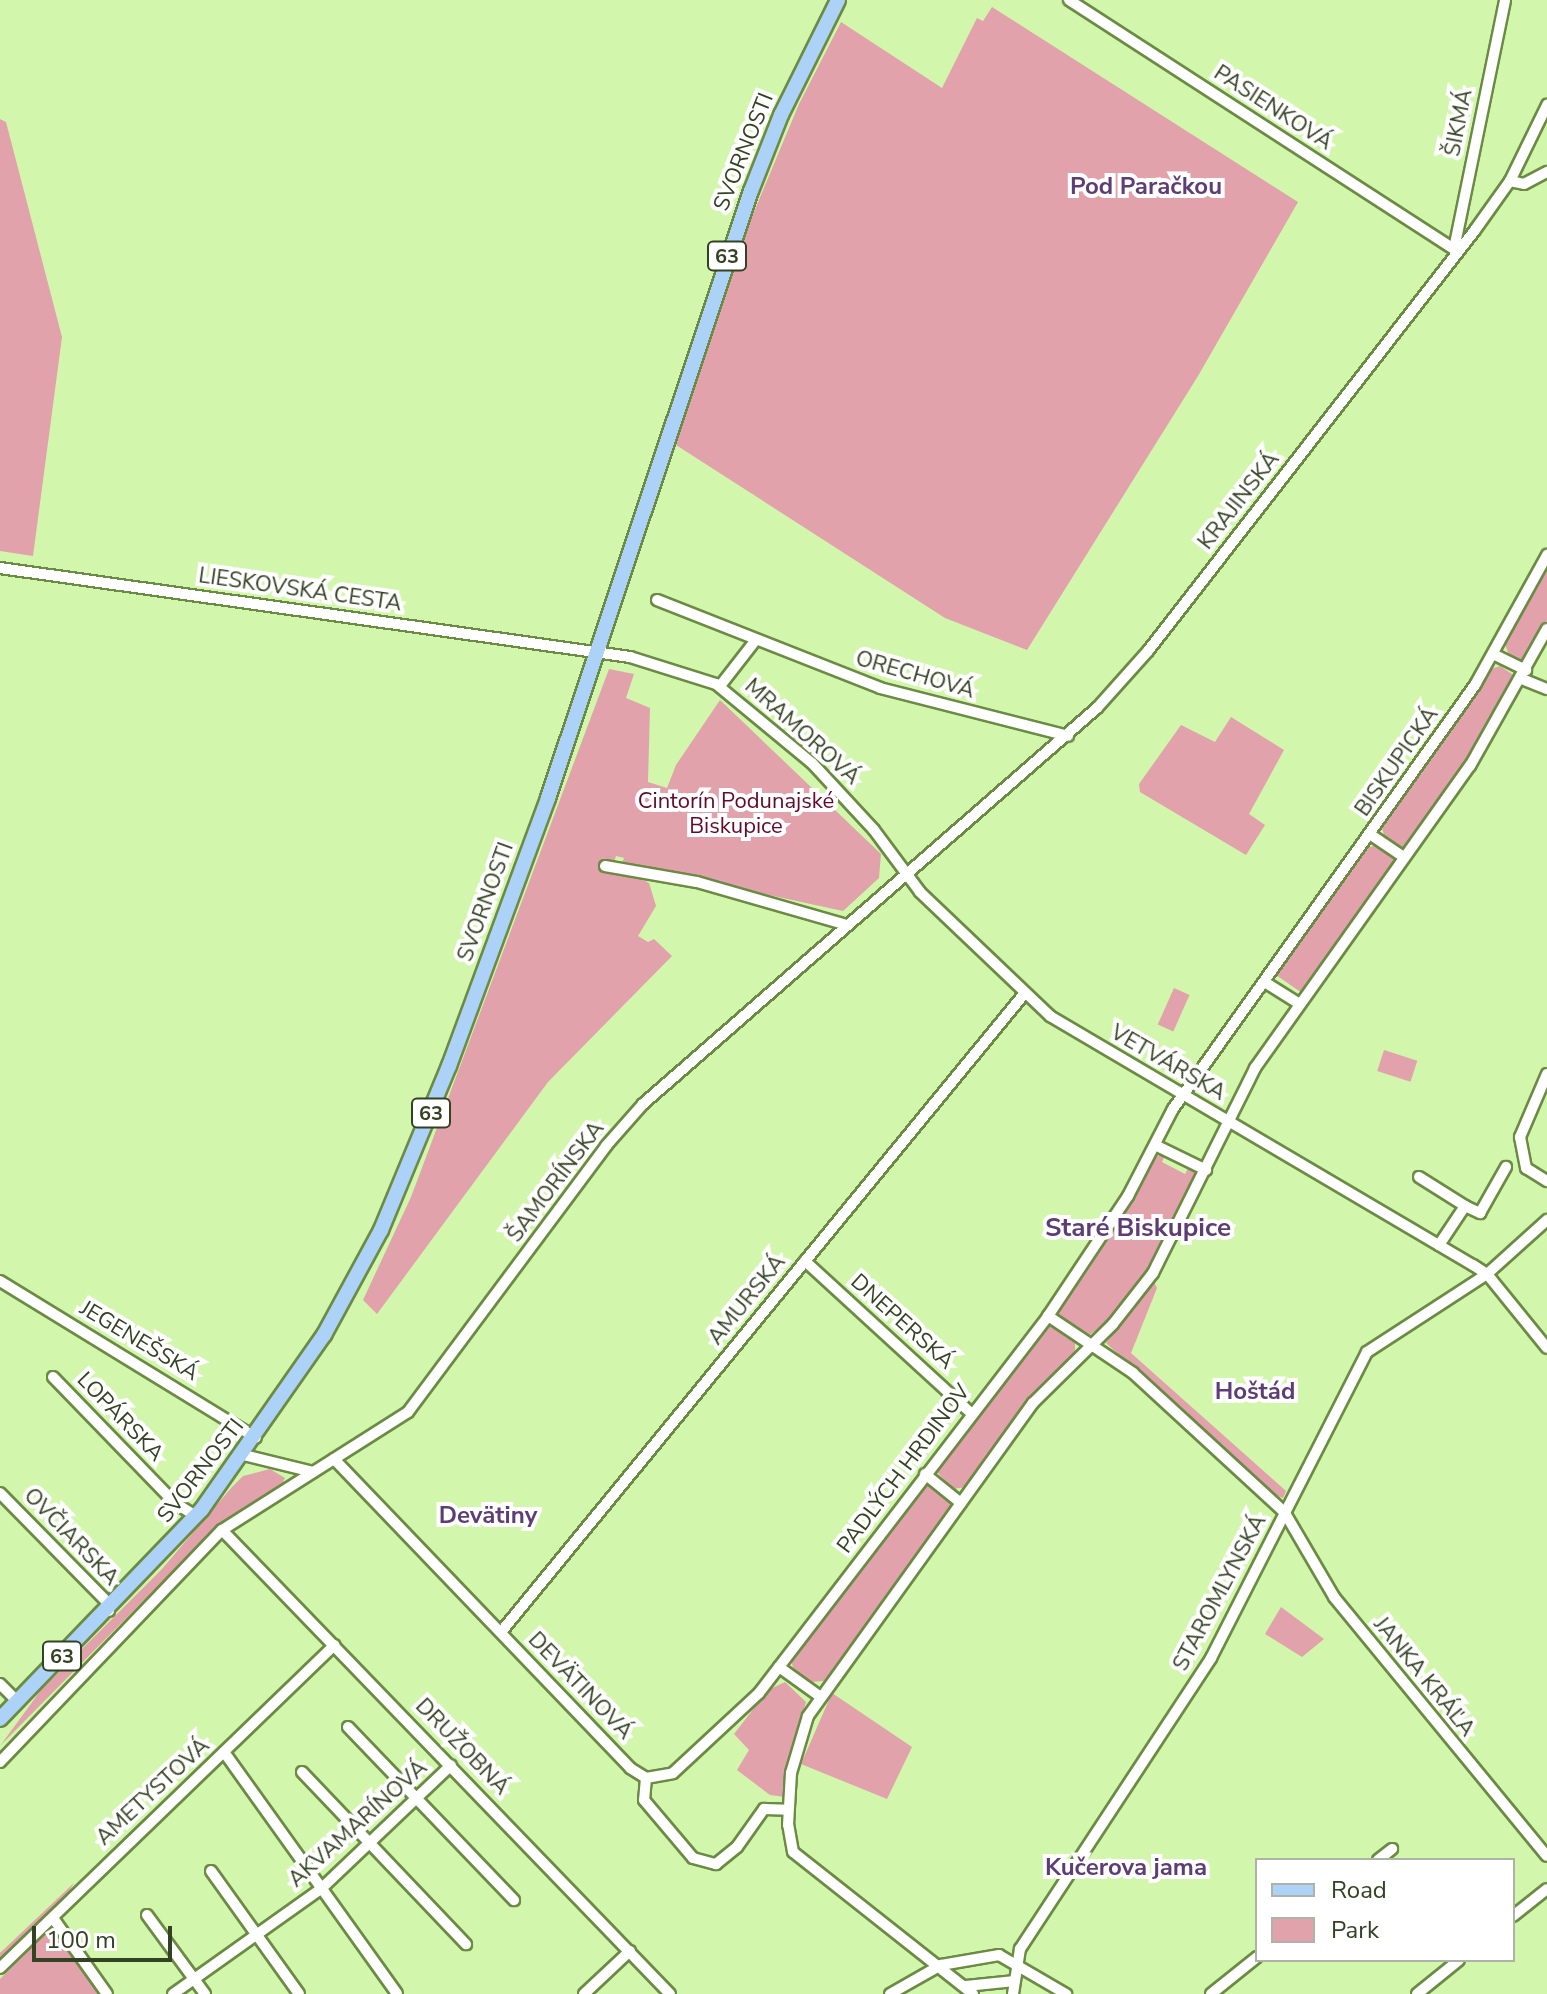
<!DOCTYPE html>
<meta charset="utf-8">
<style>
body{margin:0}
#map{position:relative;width:1547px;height:1994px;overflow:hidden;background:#d2f6ab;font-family:"Nunito Sans",sans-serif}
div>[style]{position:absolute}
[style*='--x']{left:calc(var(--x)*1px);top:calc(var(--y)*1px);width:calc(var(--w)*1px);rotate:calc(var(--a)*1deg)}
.green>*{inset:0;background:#e1a2ab;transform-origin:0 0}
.roads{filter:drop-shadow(2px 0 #6b8b44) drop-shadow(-2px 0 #6b8b44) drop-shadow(0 2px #6b8b44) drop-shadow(0 -2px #6b8b44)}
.minor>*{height:10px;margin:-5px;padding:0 5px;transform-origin:5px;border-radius:5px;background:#fff}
.major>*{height:14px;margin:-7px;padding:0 7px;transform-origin:7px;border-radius:7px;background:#acd2f7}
span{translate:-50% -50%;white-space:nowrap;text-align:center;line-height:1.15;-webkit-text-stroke:8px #fff;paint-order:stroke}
.shield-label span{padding:2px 6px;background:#fff;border:2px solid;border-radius:6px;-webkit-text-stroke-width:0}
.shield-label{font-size:20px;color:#334223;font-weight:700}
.street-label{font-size:22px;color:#334223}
.park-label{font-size:22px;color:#640927}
.neighbourhood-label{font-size:24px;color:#5e3d77;font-weight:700}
.quarter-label{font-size:26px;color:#5e3d77;font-weight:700}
.legend{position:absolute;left:1255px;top:1858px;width:260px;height:104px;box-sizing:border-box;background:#fff;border:2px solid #adb3a7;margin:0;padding:10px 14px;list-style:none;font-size:24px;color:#334223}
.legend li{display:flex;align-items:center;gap:16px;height:40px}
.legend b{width:40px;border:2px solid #adb3a7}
.scale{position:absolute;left:32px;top:1926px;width:140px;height:36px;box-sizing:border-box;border:4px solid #334223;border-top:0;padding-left:10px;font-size:24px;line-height:28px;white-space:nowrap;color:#334223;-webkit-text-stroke:6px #fff;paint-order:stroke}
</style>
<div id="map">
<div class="green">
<div style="clip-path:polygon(992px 7px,1298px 202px,1198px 376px,1027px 650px,945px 618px,676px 445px,743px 238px,799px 104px,841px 22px,942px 88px,977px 18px,983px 21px)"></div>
<div style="clip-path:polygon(0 119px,6px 122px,62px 337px,33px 556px,0 551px)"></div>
<div style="clip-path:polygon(1547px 566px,1547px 620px,1528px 658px,1521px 660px,1509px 655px,1505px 644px)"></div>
<div style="clip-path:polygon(1500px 666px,1515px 676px,1465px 767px,1407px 846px,1399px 848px,1385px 838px,1382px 828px,1491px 669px)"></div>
<div style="clip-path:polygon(609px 669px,634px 674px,626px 698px,650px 708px,648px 782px,667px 788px,676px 765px,720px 700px,881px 854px,879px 878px,843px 911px,622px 863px,624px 858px,616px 856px,614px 862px,606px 860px,649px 883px,656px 906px,638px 936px,648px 942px,654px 939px,672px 956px,548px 1082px,377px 1314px,363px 1300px,411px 1197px)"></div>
<div style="clip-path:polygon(1231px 717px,1284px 750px,1249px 814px,1265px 825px,1246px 855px,1140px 792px,1139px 784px,1181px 725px,1215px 742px)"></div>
<div style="clip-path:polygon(1375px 846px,1394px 858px,1394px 867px,1302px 993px,1276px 975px,1369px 847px)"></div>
<div style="left:1174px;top:988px;width:17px;height:40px;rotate:24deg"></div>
<div style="left:1384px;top:1050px;width:35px;height:22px;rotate:18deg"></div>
<div style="clip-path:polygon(1165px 1155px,1162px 1162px,1185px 1174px,1189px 1167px,1197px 1175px,1169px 1239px,1138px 1286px,1115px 1315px,1087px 1337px,1058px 1314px,1058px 1309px,1104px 1245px,1156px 1156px)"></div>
<div style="clip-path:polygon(1154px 1282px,1157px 1288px,1131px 1353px,1286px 1491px,1283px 1498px,1272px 1494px,1106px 1343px)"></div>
<div style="clip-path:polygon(1054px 1325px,1075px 1341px,1075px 1352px,1038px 1390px,966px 1487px,953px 1489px,935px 1470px,1044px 1327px)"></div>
<div style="clip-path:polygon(270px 1469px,285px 1478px,281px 1486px,220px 1523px,0 1746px,41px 1690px,162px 1569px,232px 1487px,243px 1476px)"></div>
<div style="clip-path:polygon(923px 1486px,934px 1486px,951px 1499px,950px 1509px,824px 1681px,811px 1682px,793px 1668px,791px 1659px)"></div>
<div style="clip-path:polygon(1281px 1607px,1324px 1639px,1302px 1657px,1265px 1634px)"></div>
<div style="clip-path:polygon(785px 1682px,806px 1702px,790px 1753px,785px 1797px,770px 1795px,737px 1770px,749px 1750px,734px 1734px,768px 1690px)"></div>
<div style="clip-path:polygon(832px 1693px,912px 1747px,887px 1799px,801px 1764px)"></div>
<div style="clip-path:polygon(74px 1883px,65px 1898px,0 1962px,0 1953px)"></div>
<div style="clip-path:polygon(53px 1927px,99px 1994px,0 1994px,0 1979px)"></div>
</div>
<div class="roads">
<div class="minor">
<div style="--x:1069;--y:0;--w:463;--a:32.9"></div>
<div style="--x:1510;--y:181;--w:14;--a:12"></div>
<div style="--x:1524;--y:184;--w:26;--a:-28"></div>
<div style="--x:1454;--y:249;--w:254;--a:-78.4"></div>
<div style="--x:0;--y:568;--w:636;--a:8.04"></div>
<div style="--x:630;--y:657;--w:90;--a:17.4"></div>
<div style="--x:716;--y:684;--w:124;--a:39.5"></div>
<div style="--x:812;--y:763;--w:91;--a:47.2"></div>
<div style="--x:874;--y:830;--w:77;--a:53.4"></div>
<div style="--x:920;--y:892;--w:180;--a:43.6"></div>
<div style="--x:1050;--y:1016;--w:491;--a:30.5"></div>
<div style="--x:1473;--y:1265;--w:17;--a:33"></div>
<div style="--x:1487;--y:1274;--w:95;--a:51"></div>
<div style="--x:657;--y:600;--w:240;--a:21.5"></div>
<div style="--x:880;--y:688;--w:194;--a:14.3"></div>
<div style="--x:1493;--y:654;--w:37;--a:26"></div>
<div style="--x:1522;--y:679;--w:27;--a:22"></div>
<div style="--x:720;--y:686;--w:57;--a:-52.1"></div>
<div style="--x:1371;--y:835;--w:40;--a:34"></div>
<div style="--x:605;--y:866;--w:93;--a:9.9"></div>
<div style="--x:697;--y:882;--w:156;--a:16"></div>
<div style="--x:1266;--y:983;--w:39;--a:32"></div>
<div style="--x:1547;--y:1074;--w:69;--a:113.2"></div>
<div style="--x:1520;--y:1137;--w:32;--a:79"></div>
<div style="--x:1526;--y:1168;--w:25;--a:32"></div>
<div style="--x:1155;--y:1145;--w:57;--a:26.1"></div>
<div style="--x:1419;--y:1177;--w:54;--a:32.2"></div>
<div style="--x:1465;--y:1206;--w:47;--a:123.7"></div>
<div style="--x:1465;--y:1206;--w:17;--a:25"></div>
<div style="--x:1480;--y:1213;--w:53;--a:-60.5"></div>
<div style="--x:805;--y:1261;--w:225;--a:42.5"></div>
<div style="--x:0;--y:1281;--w:300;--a:31.5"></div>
<div style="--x:1048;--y:1316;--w:102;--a:33.8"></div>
<div style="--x:1133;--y:1373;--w:207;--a:42.6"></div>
<div style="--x:1285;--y:1513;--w:97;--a:59.7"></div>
<div style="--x:1334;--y:1597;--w:335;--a:50.6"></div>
<div style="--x:53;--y:1377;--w:175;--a:45.9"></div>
<div style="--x:175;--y:1503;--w:25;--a:32"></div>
<div style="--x:244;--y:1455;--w:71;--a:13.8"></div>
<div style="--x:334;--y:1459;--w:428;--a:46.2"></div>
<div style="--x:630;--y:1768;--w:19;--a:32"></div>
<div style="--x:646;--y:1778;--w:22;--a:95"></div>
<div style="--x:644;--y:1800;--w:76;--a:49.8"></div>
<div style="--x:693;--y:1858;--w:24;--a:15"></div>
<div style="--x:716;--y:1864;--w:27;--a:-39"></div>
<div style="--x:737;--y:1847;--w:47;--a:-54.6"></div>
<div style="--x:764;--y:1809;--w:24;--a:2"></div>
<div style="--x:925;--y:1474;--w:46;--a:38.9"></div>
<div style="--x:0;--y:1493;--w:153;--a:45.5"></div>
<div style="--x:107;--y:1602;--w:9;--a:77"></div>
<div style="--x:222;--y:1530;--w:645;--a:46.01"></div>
<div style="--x:501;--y:1632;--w:826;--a:-50.65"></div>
<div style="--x:779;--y:1667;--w:48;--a:35.7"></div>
<div style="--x:0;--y:1684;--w:23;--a:45"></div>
<div style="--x:348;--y:1727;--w:240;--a:46.2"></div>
<div style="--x:224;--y:1752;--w:297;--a:54.4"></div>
<div style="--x:0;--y:1762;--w:321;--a:-46.3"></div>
<div style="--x:222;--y:1530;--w:220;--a:-32.4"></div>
<div style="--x:408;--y:1412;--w:332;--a:-53.3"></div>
<div style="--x:606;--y:1146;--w:56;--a:-48.6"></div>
<div style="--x:643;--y:1104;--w:602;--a:-41.1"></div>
<div style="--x:1097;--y:708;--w:76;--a:-48.2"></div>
<div style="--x:1148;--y:651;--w:533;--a:-52.16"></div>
<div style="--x:1475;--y:230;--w:60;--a:-54.5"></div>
<div style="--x:1510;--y:181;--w:85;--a:-64"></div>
<div style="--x:302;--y:1772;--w:238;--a:46.4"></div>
<div style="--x:646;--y:1778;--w:27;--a:-10"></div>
<div style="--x:673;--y:1773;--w:117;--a:-42.9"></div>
<div style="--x:759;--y:1693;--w:475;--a:-52.5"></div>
<div style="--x:1048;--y:1316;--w:144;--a:-56.3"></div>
<div style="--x:1128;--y:1196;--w:98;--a:-62.7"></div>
<div style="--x:1173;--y:1109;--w:521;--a:-54.54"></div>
<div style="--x:1475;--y:685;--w:149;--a:-61"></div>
<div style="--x:1378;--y:1860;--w:18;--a:-38"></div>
<div style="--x:211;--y:1871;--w:151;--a:54.4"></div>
<div style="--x:147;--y:1915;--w:98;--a:53.7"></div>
<div style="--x:1513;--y:1916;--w:43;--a:-38.5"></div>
<div style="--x:53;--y:1918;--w:93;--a:54.6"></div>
<div style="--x:0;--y:1968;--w:465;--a:-44"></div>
<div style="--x:966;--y:1986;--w:49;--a:-5.8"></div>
<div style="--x:173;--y:1994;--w:183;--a:-35.4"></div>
<div style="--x:322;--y:1888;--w:178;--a:-43.6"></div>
<div style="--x:584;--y:1994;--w:63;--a:-43.1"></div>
<div style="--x:890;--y:1994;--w:59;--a:-29.6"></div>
<div style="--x:941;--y:1965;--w:59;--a:-9.8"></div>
<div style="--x:999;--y:1955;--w:78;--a:30.2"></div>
<div style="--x:973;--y:1994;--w:229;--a:-141.7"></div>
<div style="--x:793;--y:1852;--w:27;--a:-100"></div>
<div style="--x:788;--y:1825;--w:52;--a:-86.7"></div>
<div style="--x:791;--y:1773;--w:59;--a:-73.4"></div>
<div style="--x:808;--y:1716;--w:385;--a:-54.3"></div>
<div style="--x:1033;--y:1403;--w:112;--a:-44.6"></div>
<div style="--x:1113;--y:1324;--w:65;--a:-51.9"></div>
<div style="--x:1153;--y:1273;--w:229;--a:-63.5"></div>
<div style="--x:1255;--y:1068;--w:371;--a:-54.6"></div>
<div style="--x:1470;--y:766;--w:157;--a:-60.7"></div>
<div style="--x:1013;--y:1994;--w:46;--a:-81.2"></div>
<div style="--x:1020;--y:1949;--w:348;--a:-56.7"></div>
<div style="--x:1211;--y:1658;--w:343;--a:-63"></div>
<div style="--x:1367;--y:1352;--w:143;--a:-33"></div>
<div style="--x:1487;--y:1274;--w:81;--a:-42"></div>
<div style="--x:1211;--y:1994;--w:59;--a:-38.8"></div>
<div style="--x:1417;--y:1994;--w:54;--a:-39"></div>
</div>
<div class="major">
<div style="--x:0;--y:1719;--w:291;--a:-46.1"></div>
<div style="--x:202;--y:1509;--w:213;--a:-55"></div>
<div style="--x:324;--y:1335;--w:119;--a:-61.5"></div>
<div style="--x:381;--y:1230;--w:178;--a:-67.5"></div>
<div style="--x:449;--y:1066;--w:286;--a:-69.7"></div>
<div style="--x:548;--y:798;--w:640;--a:-71.51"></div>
<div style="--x:751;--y:191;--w:82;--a:-68.5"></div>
<div style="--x:781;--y:115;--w:128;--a:-63.6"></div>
</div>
</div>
<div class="shield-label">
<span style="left:727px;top:256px">63</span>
<span style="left:431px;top:1113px">63</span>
<span style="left:62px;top:1656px">63</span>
</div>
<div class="street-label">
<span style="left:1273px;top:108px;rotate:33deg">PASIENKOVÁ</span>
<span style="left:1459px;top:123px;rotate:-79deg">ŠIKMÁ</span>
<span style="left:744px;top:152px;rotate:-68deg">SVORNOSTI</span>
<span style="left:1239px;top:501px;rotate:-52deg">KRAJINSKÁ</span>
<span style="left:300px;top:590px;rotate:8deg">LIESKOVSKÁ CESTA</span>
<span style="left:915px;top:675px;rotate:16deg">ORECHOVÁ</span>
<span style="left:802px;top:732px;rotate:42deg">MRAMOROVÁ</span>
<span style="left:1397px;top:762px;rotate:-55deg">BISKUPICKÁ</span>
<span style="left:486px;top:902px;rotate:-70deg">SVORNOSTI</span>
<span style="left:1168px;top:1063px;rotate:30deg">VETVÁRSKA</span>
<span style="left:556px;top:1182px;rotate:-53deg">ŠAMORÍNSKA</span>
<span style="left:747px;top:1300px;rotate:-51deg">AMURSKÁ</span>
<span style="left:902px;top:1322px;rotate:42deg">DNEPERSKÁ</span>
<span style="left:139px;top:1341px;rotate:31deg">JEGENEŠSKÁ</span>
<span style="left:120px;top:1417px;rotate:46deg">LOPÁRSKA</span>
<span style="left:904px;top:1469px;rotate:-53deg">PADLÝCH HRDINOV</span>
<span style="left:201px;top:1471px;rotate:-52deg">SVORNOSTI</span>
<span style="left:71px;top:1537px;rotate:46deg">OVČIARSKA</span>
<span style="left:1220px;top:1593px;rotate:-62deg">STAROMLYNSKÁ</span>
<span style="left:1424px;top:1677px;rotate:51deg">JANKA KRÁĽA</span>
<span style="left:580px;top:1686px;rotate:46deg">DEVÄTINOVÁ</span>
<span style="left:462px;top:1747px;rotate:46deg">DRUŽOBNÁ</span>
<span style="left:153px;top:1792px;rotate:-43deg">AMETYSTOVÁ</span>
<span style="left:358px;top:1824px;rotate:-42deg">AKVAMARÍNOVÁ</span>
</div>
<div class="park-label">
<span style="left:736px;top:814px">Cintorín Podunajské<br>Biskupice</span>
</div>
<div class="neighbourhood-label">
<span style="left:1146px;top:187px">Pod Paračkou</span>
<span style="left:1255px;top:1392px">Hoštád</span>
<span style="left:488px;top:1516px">Devätiny</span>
<span style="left:1126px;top:1868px">Kučerova jama</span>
</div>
<div class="quarter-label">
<span style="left:1138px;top:1228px">Staré Biskupice</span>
</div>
<ul class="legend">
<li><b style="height:10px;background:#acd2f7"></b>Road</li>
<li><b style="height:22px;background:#e1a2ab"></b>Park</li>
</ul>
<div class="scale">100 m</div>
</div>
